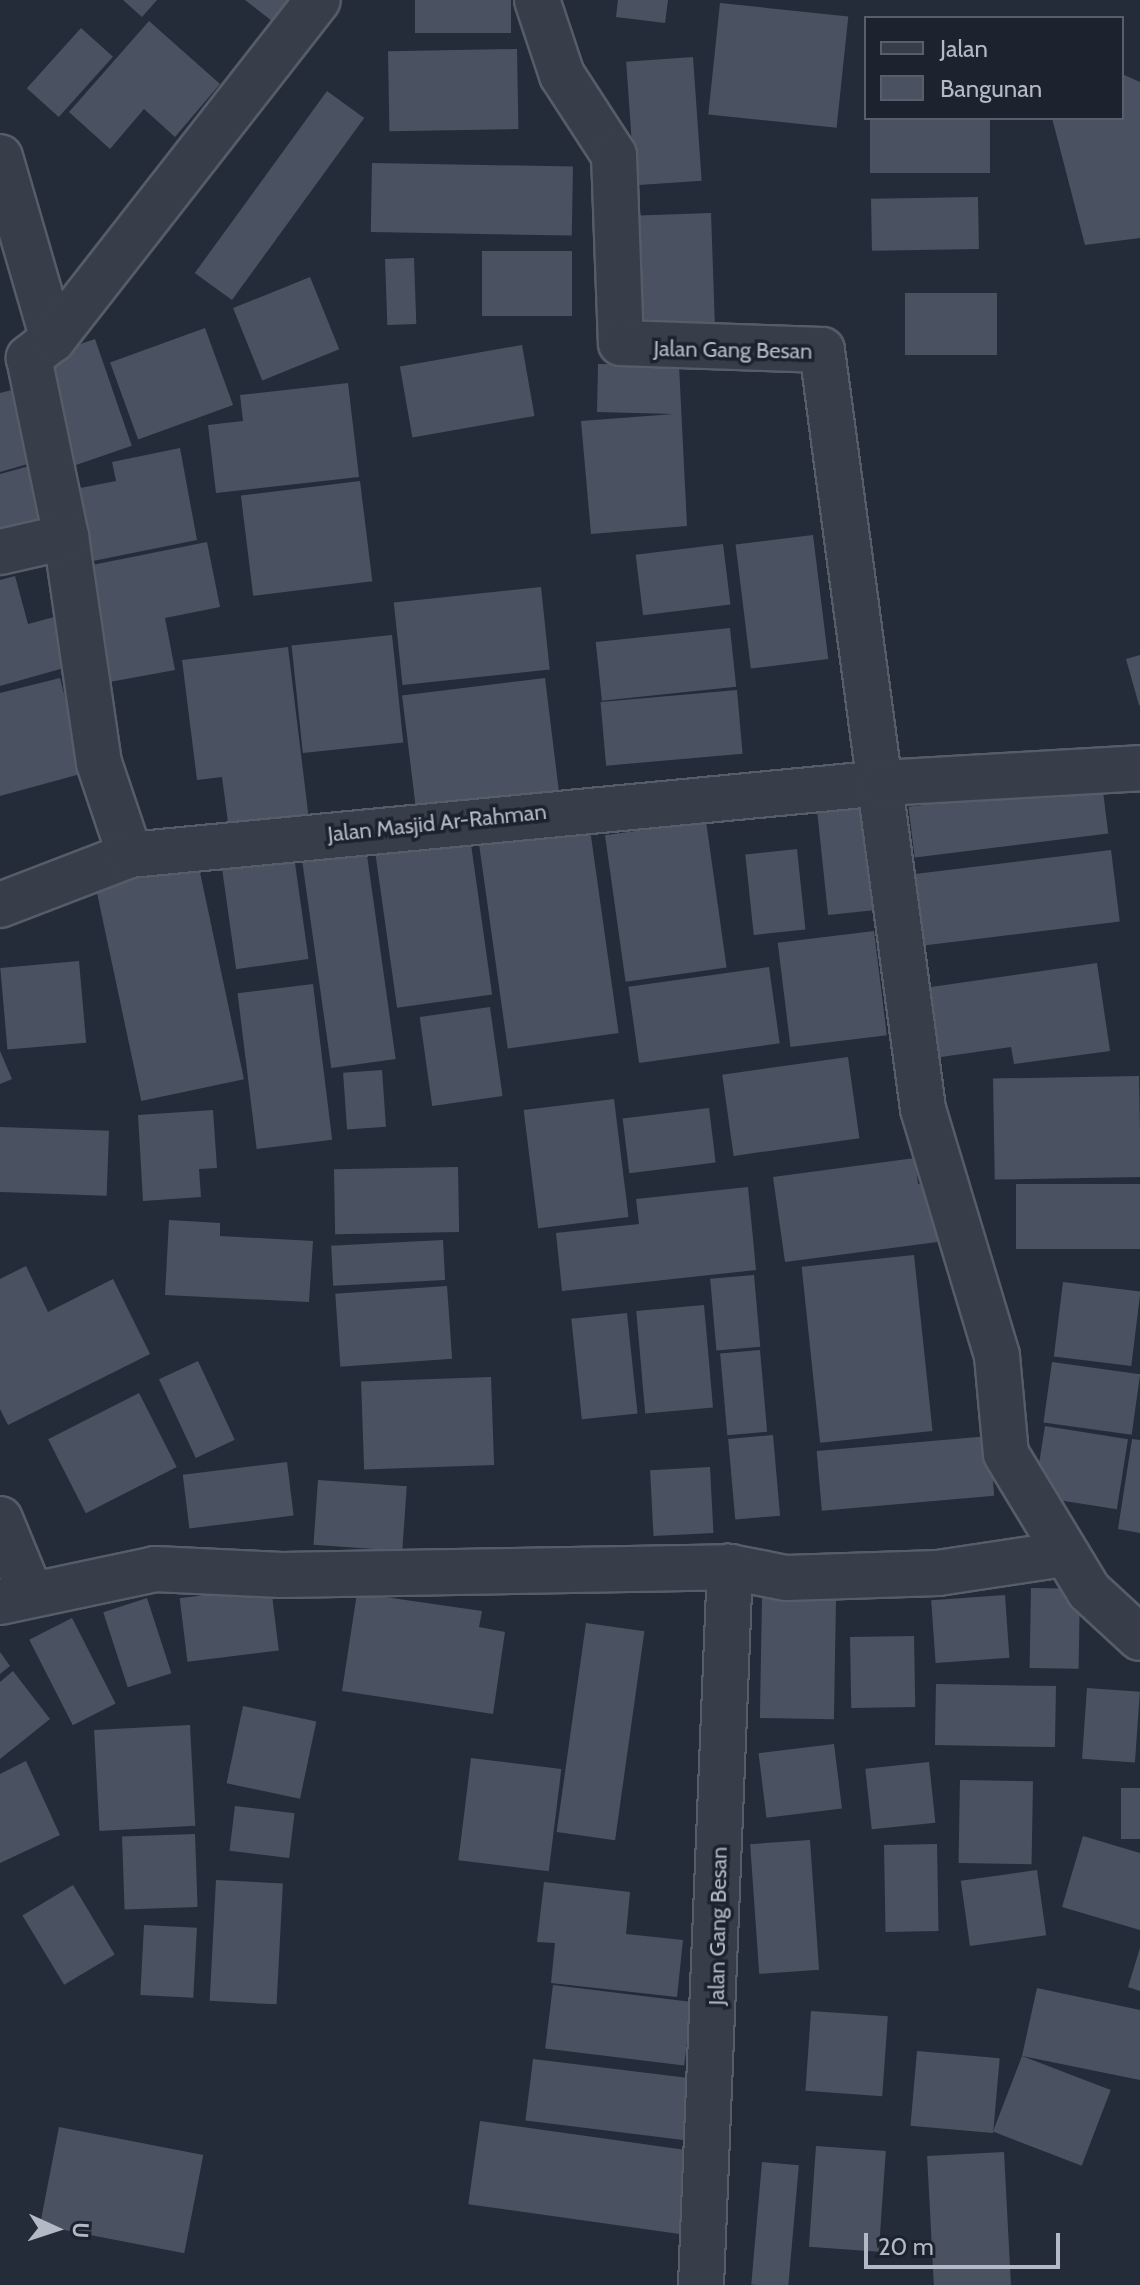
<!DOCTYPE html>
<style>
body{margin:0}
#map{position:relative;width:1140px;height:2285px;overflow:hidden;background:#242c39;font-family:Cabin,sans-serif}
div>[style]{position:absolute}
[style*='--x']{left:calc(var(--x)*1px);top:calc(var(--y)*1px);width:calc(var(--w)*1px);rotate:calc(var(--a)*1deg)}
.building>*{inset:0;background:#4a5262;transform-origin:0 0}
.roads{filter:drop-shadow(2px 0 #565c68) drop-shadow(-2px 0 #565c68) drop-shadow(0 2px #565c68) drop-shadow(0 -2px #565c68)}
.minor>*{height:44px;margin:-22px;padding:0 22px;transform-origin:22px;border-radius:22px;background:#373e4a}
span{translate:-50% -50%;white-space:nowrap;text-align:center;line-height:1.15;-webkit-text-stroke:7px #1d232e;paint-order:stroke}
.street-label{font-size:22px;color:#b3b9c5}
.legend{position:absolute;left:864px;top:16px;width:260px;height:104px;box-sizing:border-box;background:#1d232e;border:2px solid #595f6a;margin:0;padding:10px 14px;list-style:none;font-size:24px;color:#b3b9c5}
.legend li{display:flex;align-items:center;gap:16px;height:40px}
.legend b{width:40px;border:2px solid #595f6a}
.north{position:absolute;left:16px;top:2189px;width:80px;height:80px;-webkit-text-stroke:6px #1d232e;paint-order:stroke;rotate:93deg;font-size:22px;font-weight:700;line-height:32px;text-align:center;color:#b3b9c5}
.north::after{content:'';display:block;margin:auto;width:28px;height:36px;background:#b3b9c5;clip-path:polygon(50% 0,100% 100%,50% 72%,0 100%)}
.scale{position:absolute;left:864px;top:2233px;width:196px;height:36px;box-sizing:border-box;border:4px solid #b3b9c5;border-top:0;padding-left:10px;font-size:24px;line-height:28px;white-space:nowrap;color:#b3b9c5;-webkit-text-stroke:6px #1d232e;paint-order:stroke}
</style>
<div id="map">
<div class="building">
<div style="clip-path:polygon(123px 0,157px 0,142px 17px)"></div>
<div style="clip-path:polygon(245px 0,287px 0,272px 21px)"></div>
<div style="left:415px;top:0;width:96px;height:33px"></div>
<div style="clip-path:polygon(618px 0,668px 0,665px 23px,616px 17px)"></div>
<div style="left:720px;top:3px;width:129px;height:112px;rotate:6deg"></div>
<div style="clip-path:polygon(149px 21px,220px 84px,175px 137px,144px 109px,110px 149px,69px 112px)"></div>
<div style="left:81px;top:28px;width:43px;height:81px;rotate:42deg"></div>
<div style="left:517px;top:49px;width:80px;height:129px;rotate:89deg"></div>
<div style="left:693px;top:57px;width:124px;height:67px;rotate:86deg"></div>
<div style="clip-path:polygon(1122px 74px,1140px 82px,1140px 238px,1085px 245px,1052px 118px,1122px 118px)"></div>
<div style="left:327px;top:91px;width:46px;height:225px;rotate:36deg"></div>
<div style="left:870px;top:118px;width:120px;height:55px"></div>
<div style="left:372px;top:163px;width:201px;height:69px;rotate:1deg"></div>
<div style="left:978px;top:197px;width:52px;height:107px;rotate:89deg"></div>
<div style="left:711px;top:213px;width:114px;height:72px;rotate:88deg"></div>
<div style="left:482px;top:251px;width:90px;height:65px"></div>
<div style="left:414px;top:258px;width:66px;height:29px;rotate:88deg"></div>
<div style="left:310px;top:277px;width:78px;height:83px;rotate:68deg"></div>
<div style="left:905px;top:293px;width:92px;height:62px"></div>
<div style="left:205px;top:328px;width:82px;height:101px;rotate:70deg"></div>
<div style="left:95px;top:339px;width:113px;height:62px;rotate:71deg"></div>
<div style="left:522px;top:345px;width:72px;height:124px;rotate:80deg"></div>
<div style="clip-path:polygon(598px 364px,679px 365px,687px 526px,591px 534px,581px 421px,674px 414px,597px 412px)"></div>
<div style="clip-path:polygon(348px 383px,359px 477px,216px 493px,208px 425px,243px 421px,240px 395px)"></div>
<div style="clip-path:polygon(20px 388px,41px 460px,0 472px,0 393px)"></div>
<div style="clip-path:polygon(180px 448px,197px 540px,83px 563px,70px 490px,116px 481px,112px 462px)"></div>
<div style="clip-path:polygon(41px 463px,60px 532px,0 549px,0 474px)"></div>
<div style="left:360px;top:481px;width:101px;height:120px;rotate:83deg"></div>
<div style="left:813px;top:535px;width:125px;height:78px;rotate:83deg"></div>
<div style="clip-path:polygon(207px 542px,220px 607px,165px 618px,175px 670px,104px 683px,82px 567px)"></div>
<div style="left:723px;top:544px;width:61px;height:88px;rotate:83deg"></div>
<div style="clip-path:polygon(15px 576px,28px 624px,58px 616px,71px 666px,0 686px,0 580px)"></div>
<div style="left:541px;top:587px;width:83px;height:148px;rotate:84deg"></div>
<div style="left:730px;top:628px;width:59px;height:135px;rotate:84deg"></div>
<div style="left:392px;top:635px;width:108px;height:101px;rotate:84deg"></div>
<div style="clip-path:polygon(288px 647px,309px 820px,229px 830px,222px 777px,197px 780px,182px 660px)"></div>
<div style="clip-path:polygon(1140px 655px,1140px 705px,1139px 705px,1126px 659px)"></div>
<div style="clip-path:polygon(60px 678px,84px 773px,0 796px,0 693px)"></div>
<div style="left:545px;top:678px;width:115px;height:144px;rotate:83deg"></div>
<div style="left:737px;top:690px;width:64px;height:137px;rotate:85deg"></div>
<div style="left:1102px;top:783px;width:51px;height:195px;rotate:83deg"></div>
<div style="left:870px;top:807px;width:103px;height:53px;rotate:84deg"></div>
<div style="left:706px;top:821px;width:148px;height:102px;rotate:82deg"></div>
<div style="left:589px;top:822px;width:213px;height:112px;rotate:82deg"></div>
<div style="left:470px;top:837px;width:159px;height:96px;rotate:82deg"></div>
<div style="left:366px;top:848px;width:213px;height:65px;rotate:82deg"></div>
<div style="left:797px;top:849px;width:81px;height:52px;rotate:84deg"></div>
<div style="left:1111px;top:850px;width:72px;height:208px;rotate:83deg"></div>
<div style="left:294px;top:856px;width:104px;height:73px;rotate:82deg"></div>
<div style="left:198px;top:863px;width:221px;height:105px;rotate:78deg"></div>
<div style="left:874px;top:931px;width:105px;height:97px;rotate:83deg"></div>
<div style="left:79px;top:961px;width:82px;height:79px;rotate:85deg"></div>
<div style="clip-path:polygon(1097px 963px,1110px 1051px,1014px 1064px,1011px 1047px,934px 1058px,924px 988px)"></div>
<div style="left:769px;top:967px;width:77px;height:142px;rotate:82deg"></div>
<div style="left:313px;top:984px;width:157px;height:76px;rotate:83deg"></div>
<div style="left:490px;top:1007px;width:90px;height:71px;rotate:82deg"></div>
<div style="clip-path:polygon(0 1051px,12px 1079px,0 1084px)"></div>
<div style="left:848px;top:1057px;width:82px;height:127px;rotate:82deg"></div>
<div style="left:382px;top:1070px;width:57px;height:39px;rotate:86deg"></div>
<div style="left:1139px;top:1076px;width:101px;height:146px;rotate:89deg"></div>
<div style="left:614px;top:1099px;width:119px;height:91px;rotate:83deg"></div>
<div style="left:709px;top:1108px;width:55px;height:87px;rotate:83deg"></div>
<div style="clip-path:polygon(213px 1110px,217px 1168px,199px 1169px,201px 1197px,143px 1201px,138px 1115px)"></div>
<div style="left:0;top:1127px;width:109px;height:65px;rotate:2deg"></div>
<div style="clip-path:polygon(915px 1158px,918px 1184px,937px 1182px,945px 1241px,785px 1262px,773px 1177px)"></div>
<div style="left:458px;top:1167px;width:65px;height:124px;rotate:89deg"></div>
<div style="left:1140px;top:1184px;width:65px;height:124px;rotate:90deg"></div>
<div style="clip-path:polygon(748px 1187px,756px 1270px,562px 1291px,556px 1233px,639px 1224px,636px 1199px)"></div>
<div style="clip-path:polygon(169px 1220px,220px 1223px,220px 1236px,313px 1241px,309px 1302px,165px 1295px)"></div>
<div style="left:443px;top:1240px;width:40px;height:112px;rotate:87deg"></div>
<div style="left:914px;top:1255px;width:177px;height:113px;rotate:84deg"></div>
<div style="clip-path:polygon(26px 1266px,48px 1312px,113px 1279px,150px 1354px,8px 1425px,0 1409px,0 1279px)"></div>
<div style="left:754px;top:1275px;width:72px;height:44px;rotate:85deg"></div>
<div style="left:1063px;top:1282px;width:78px;height:75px;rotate:7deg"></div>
<div style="left:447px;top:1286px;width:73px;height:112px;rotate:86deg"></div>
<div style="left:704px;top:1305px;width:103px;height:68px;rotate:85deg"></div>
<div style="left:627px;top:1313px;width:101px;height:56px;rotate:84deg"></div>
<div style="left:760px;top:1350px;width:82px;height:40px;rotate:85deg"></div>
<div style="left:198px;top:1361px;width:87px;height:43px;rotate:65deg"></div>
<div style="left:1052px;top:1362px;width:89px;height:61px;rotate:8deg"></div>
<div style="left:491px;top:1377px;width:88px;height:130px;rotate:88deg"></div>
<div style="left:139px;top:1393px;width:83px;height:102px;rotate:63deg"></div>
<div style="left:1045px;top:1426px;width:84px;height:71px;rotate:9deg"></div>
<div style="left:773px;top:1435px;width:81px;height:45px;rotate:85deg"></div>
<div style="left:989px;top:1436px;width:60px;height:173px;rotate:85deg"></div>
<div style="clip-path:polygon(1132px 1439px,1140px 1440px,1140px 1533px,1118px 1529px)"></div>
<div style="left:287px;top:1462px;width:54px;height:105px;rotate:83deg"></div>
<div style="left:710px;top:1467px;width:66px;height:60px;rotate:87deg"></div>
<div style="left:318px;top:1480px;width:89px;height:65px;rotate:4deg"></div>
<div style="left:271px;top:1587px;width:64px;height:92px;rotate:83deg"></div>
<div style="left:1031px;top:1588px;width:49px;height:80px;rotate:1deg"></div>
<div style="clip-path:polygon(357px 1593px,482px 1611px,479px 1627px,505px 1632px,493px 1714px,342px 1691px)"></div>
<div style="left:1005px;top:1595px;width:63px;height:74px;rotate:86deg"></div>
<div style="left:147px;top:1598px;width:79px;height:46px;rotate:72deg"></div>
<div style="left:762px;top:1598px;width:74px;height:120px;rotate:1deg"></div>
<div style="left:72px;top:1618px;width:96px;height:48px;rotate:63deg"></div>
<div style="left:586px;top:1623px;width:59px;height:211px;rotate:8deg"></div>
<div style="left:914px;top:1636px;width:71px;height:64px;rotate:89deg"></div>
<div style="clip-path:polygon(0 1652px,10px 1666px,0 1674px)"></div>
<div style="clip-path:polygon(13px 1671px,50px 1719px,0 1759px,0 1682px)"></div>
<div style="left:936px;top:1684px;width:120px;height:61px;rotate:1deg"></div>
<div style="left:1087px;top:1688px;width:53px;height:71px;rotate:4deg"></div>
<div style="left:243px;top:1706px;width:75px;height:79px;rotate:12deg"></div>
<div style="left:190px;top:1725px;width:101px;height:96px;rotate:87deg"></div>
<div style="left:834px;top:1744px;width:65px;height:76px;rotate:83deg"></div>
<div style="left:471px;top:1758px;width:91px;height:103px;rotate:7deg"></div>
<div style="clip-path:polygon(26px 1761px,60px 1835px,0 1863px,0 1774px)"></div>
<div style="left:929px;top:1762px;width:61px;height:64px;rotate:84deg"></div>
<div style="left:960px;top:1780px;width:73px;height:83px;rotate:1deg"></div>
<div style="left:1121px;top:1788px;width:19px;height:51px"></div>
<div style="left:235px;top:1806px;width:60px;height:45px;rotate:7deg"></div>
<div style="left:195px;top:1834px;width:73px;height:73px;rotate:88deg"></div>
<div style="clip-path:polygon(1083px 1836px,1140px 1853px,1140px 1930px,1062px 1907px)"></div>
<div style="left:810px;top:1840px;width:130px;height:60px;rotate:86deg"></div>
<div style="left:937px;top:1844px;width:87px;height:53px;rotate:89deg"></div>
<div style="left:1037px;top:1870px;width:66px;height:77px;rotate:82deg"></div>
<div style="left:216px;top:1880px;width:67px;height:121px;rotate:3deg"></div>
<div style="clip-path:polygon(544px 1882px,630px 1892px,626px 1934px,683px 1940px,677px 1997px,551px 1983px,555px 1943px,537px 1942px)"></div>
<div style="left:73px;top:1885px;width:81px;height:59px;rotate:59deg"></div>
<div style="left:144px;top:1925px;width:53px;height:70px;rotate:3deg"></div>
<div style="clip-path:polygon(1140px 1948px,1140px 1991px,1128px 1987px)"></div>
<div style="left:553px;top:1985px;width:140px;height:64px;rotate:7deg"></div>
<div style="clip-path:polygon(1037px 1988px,1140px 2010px,1140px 2080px,1022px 2056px)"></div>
<div style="left:811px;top:2011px;width:77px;height:80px;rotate:4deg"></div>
<div style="left:917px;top:2051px;width:83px;height:75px;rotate:5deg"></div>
<div style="left:1022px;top:2056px;width:95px;height:81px;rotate:21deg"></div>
<div style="left:533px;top:2059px;width:163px;height:62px;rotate:7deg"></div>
<div style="left:480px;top:2121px;width:217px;height:84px;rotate:8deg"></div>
<div style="left:59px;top:2127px;width:147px;height:100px;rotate:11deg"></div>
<div style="left:816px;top:2146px;width:70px;height:101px;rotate:4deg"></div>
<div style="left:1004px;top:2152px;width:133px;height:77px;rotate:87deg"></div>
<div style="left:762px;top:2162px;width:37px;height:123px;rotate:5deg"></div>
</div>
<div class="roads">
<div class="minor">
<div style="--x:537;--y:0;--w:79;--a:71.6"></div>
<div style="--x:562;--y:75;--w:95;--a:57"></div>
<div style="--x:614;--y:155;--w:188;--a:87.9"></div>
<div style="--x:621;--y:343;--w:201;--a:2"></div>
<div style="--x:822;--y:350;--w:766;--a:82.42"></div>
<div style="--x:923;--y:1109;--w:258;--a:73.3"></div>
<div style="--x:997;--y:1356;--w:98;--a:84.8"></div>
<div style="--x:1006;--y:1454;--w:160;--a:58.8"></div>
<div style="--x:1089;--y:1591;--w:69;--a:42.7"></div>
<div style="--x:0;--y:157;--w:190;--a:73.8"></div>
<div style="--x:53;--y:339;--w:31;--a:142"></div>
<div style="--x:29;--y:358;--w:183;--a:78.3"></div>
<div style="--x:66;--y:537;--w:228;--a:81.7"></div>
<div style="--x:99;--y:763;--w:97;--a:71.4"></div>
<div style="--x:53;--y:339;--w:430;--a:-52"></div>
<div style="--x:0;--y:552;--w:68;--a:-12.8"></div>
<div style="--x:0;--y:905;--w:139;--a:-21"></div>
<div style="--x:130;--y:855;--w:756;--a:-5.46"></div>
<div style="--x:883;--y:783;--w:257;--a:-3.3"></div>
<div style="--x:0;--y:1519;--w:79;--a:67.7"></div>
<div style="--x:0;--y:1602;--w:158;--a:-12"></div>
<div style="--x:155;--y:1569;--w:127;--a:2.7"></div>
<div style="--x:282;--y:1575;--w:448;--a:-1"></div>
<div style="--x:730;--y:1567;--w:57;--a:11.1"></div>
<div style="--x:786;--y:1578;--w:152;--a:-1.9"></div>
<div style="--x:938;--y:1573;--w:127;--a:-8.6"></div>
<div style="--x:701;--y:2285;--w:719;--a:-87.69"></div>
</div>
</div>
<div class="street-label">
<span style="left:733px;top:350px;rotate:1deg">Jalan Gang Besan</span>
<span style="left:437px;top:823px;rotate:-6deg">Jalan Masjid Ar-Rahman</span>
<span style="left:718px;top:1926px;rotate:-89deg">Jalan Gang Besan</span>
</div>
<ul class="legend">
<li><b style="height:10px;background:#373e4a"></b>Jalan</li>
<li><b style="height:22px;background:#4a5262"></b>Bangunan</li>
</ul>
<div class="north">U</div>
<div class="scale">20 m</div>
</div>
